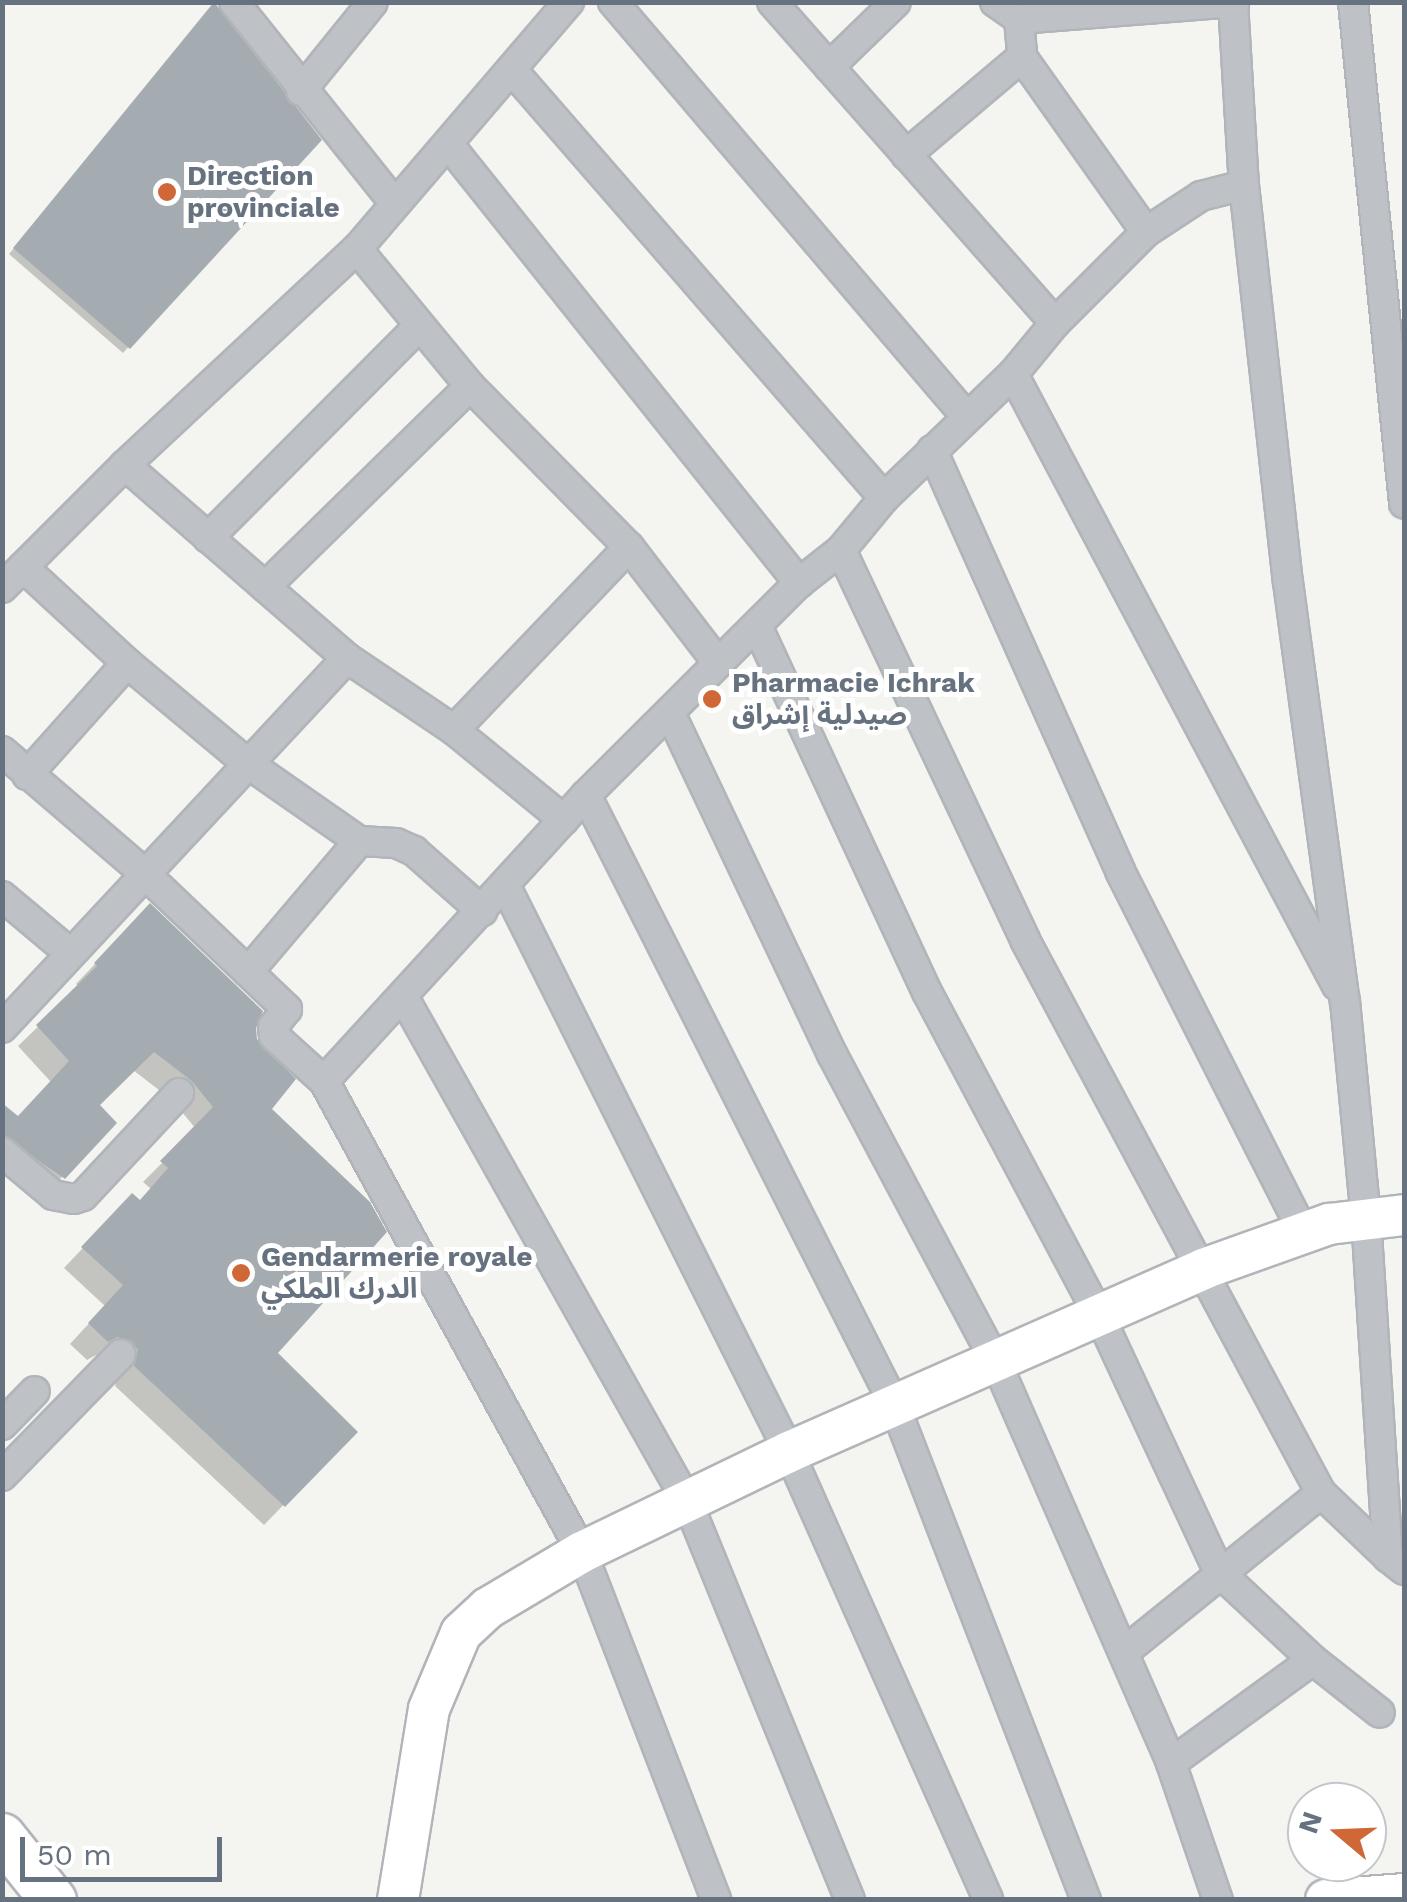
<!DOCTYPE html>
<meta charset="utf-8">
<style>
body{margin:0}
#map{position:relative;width:1407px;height:1902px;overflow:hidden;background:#f4f4f1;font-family:"Work Sans","Noto Sans Arabic",sans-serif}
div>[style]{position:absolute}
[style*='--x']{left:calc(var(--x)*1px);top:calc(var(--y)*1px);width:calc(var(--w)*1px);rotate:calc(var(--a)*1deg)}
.shadow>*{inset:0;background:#0003}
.building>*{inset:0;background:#a5acb1}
.roads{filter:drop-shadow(2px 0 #b1b5b9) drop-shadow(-2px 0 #b1b5b9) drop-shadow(0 2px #b1b5b9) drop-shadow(0 -2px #b1b5b9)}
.street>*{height:28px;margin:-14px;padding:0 14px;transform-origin:14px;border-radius:14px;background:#bec1c5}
.secondary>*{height:40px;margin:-20px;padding:0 20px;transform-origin:20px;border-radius:20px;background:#fff}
.primary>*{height:45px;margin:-22.5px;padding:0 22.5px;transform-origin:22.5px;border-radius:22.5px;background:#fff}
.dots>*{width:28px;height:28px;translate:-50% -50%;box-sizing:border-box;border:5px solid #fff;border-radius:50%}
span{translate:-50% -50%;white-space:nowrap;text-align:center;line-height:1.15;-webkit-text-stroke:10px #fff;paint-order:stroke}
.poi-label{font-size:28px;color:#66727f;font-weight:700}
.left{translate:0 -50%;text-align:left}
.frame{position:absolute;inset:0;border:5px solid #66727f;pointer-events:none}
.north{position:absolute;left:1287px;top:1782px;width:100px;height:100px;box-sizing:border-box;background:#fff;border:2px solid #c2c7cc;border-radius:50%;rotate:289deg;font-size:28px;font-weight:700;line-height:40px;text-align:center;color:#66727f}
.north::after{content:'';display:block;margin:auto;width:35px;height:45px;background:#cf6736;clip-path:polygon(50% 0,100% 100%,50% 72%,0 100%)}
.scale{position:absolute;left:20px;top:1837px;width:202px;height:45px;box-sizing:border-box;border:5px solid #66727f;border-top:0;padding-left:12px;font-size:30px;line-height:35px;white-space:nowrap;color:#66727f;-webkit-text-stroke:8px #fff;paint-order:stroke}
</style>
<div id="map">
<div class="shadow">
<div style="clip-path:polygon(216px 4px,218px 14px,318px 140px,123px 353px,9px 254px)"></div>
<div style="clip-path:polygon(131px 926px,253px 1027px,269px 1110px,275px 1353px,354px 1432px,264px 1525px,115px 1386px,120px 1371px,113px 1360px,96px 1355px,87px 1360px,70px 1344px,105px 1306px,64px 1268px,113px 1216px,139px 1202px,151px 1189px,143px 1182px,196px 1129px,172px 1100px,133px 1070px,97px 1105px,113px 1123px,43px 1197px,2px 1168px,2px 1135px,51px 1082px,18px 1046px,79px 987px,76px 984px)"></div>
</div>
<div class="building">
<div style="clip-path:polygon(214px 2px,322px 140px,130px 349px,13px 248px)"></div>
<div style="clip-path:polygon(150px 903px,263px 1011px,256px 1028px,257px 1039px,296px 1079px,272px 1109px,370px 1202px,387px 1232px,278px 1353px,358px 1432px,285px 1507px,134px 1366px,138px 1350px,132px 1341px,117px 1337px,108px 1342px,88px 1323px,123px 1285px,81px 1247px,132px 1193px,140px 1200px,168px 1168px,160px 1161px,213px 1107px,192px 1081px,154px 1052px,100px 1105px,117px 1123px,65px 1179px,2px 1135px,2px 1103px,18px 1116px,69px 1061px,36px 1025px,97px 966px,94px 963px)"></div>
</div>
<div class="roads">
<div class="street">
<div style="--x:234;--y:2;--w:258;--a:51.4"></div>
<div style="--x:613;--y:2;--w:544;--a:49.55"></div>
<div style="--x:772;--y:2;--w:428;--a:48.6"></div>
<div style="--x:995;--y:2;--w:29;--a:35"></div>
<div style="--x:1019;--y:19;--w:216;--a:-4.5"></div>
<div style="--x:1233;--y:2;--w:183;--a:86.6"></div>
<div style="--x:1244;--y:185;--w:399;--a:83.7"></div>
<div style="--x:1288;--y:582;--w:423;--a:82.3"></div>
<div style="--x:1345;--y:1001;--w:218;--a:84.5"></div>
<div style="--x:1366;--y:1218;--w:340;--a:86.3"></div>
<div style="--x:1388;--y:1557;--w:21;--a:39"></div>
<div style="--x:1353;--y:2;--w:504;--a:84.19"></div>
<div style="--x:1019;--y:19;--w:38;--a:85"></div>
<div style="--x:1022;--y:57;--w:214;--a:54.7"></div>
<div style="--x:829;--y:67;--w:93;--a:-44.1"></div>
<div style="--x:512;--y:70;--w:567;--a:49"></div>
<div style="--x:301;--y:91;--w:114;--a:-51"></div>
<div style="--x:449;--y:145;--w:561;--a:51.37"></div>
<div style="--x:906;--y:155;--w:152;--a:-40.2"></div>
<div style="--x:357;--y:249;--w:178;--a:50.5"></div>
<div style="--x:470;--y:386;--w:226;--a:45.4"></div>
<div style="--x:629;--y:547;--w:146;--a:52.5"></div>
<div style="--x:1013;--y:374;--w:692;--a:62.1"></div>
<div style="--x:932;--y:450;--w:461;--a:65.9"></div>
<div style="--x:1120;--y:871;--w:404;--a:63.1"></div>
<div style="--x:125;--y:465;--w:294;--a:41"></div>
<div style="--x:347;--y:658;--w:129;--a:33.9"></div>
<div style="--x:454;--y:730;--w:142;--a:39.3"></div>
<div style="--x:208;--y:538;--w:298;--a:-45.1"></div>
<div style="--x:841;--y:550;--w:431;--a:64.7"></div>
<div style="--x:1025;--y:940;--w:627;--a:61.84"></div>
<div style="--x:1321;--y:1493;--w:93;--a:43.7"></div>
<div style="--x:23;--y:567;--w:142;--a:42.7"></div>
<div style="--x:127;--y:663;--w:156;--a:39.8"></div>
<div style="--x:247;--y:763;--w:136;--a:34.9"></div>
<div style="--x:359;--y:841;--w:37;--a:3"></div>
<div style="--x:396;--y:843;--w:20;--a:24"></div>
<div style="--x:414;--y:851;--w:91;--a:41.4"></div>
<div style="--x:265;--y:587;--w:287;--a:-44.4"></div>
<div style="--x:2;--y:588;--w:174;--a:-45"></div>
<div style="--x:125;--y:465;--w:317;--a:-43"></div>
<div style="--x:357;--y:249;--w:326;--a:-49.4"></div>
<div style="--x:757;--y:626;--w:404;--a:65.1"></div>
<div style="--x:927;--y:992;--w:368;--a:62"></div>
<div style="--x:1100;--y:1317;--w:281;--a:65"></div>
<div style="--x:1219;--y:1572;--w:129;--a:43.1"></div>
<div style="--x:1313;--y:1660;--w:85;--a:38.3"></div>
<div style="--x:670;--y:713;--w:378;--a:64.6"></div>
<div style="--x:832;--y:1054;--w:351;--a:62"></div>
<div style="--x:997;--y:1364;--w:435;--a:66.4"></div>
<div style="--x:1171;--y:1763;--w:145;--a:71.1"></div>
<div style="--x:454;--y:730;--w:253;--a:-46.3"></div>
<div style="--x:2;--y:751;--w:186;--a:40.6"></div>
<div style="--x:143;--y:872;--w:199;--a:43.6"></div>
<div style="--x:287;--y:1009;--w:23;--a:128"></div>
<div style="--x:273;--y:1027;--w:9;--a:84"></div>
<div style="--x:274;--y:1036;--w:67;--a:42"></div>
<div style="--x:324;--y:1081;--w:537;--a:61.29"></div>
<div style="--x:582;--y:1552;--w:373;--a:68.9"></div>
<div style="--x:27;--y:775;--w:150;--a:-48.2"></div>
<div style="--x:586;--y:795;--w:682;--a:63.17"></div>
<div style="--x:894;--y:1404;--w:532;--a:68.84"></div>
<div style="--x:505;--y:885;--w:634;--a:63.39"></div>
<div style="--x:789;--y:1452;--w:490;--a:66"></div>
<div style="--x:2;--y:896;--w:89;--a:40"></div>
<div style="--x:248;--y:972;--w:172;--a:-49.7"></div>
<div style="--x:404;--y:998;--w:579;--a:60.65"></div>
<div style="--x:688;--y:1503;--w:429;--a:67.8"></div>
<div style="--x:2;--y:1028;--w:506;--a:-47"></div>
<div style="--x:324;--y:1081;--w:388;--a:-47.5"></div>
<div style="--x:586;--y:795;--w:301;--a:-44.9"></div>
<div style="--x:799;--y:583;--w:53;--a:-38.2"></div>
<div style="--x:841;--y:550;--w:67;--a:-50.4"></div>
<div style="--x:884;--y:498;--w:179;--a:-43.9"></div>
<div style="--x:1013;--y:374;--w:66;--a:-50.5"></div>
<div style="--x:1055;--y:323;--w:129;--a:-45"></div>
<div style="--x:1146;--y:232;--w:66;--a:-33.2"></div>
<div style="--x:1201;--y:196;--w:44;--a:-14.3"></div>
<div style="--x:2;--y:1152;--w:67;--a:40.1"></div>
<div style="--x:53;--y:1195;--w:21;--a:11"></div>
<div style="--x:74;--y:1199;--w:9;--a:-18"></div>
<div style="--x:83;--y:1196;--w:141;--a:-47"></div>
<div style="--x:2;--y:1425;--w:47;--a:-45.9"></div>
<div style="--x:2;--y:1476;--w:170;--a:-45.7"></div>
<div style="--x:1124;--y:1652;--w:253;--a:-38.9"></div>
<div style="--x:1171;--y:1763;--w:175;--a:-36"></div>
</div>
<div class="secondary">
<div style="--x:398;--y:1900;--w:193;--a:-80.8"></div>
<div style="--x:429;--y:1709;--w:82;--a:-67.2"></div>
<div style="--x:461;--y:1633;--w:37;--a:-43"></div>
<div style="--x:488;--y:1608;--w:109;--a:-30.8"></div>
<div style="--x:582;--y:1552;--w:230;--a:-25.8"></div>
<div style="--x:789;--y:1452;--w:453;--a:-23.8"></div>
<div style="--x:1203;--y:1269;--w:134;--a:-19.7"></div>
<div style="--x:1329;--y:1224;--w:76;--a:-6.8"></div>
<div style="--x:1326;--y:1900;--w:78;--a:-4.4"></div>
</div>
<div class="primary">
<div style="--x:2;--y:1836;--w:82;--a:51.4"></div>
</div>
</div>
<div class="dots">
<div style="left:167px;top:192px;background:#cf6736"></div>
<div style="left:712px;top:699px;background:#cf6736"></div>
<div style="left:241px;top:1273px;background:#cf6736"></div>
</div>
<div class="poi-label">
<span class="left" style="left:187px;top:192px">Direction<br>provinciale</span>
<span class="left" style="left:732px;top:699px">Pharmacie Ichrak<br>صيدلية إشراق</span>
<span class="left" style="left:261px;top:1273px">Gendarmerie royale<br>الدرك الملكي</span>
</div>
<div class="frame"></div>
<div class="north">N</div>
<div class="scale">50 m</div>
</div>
